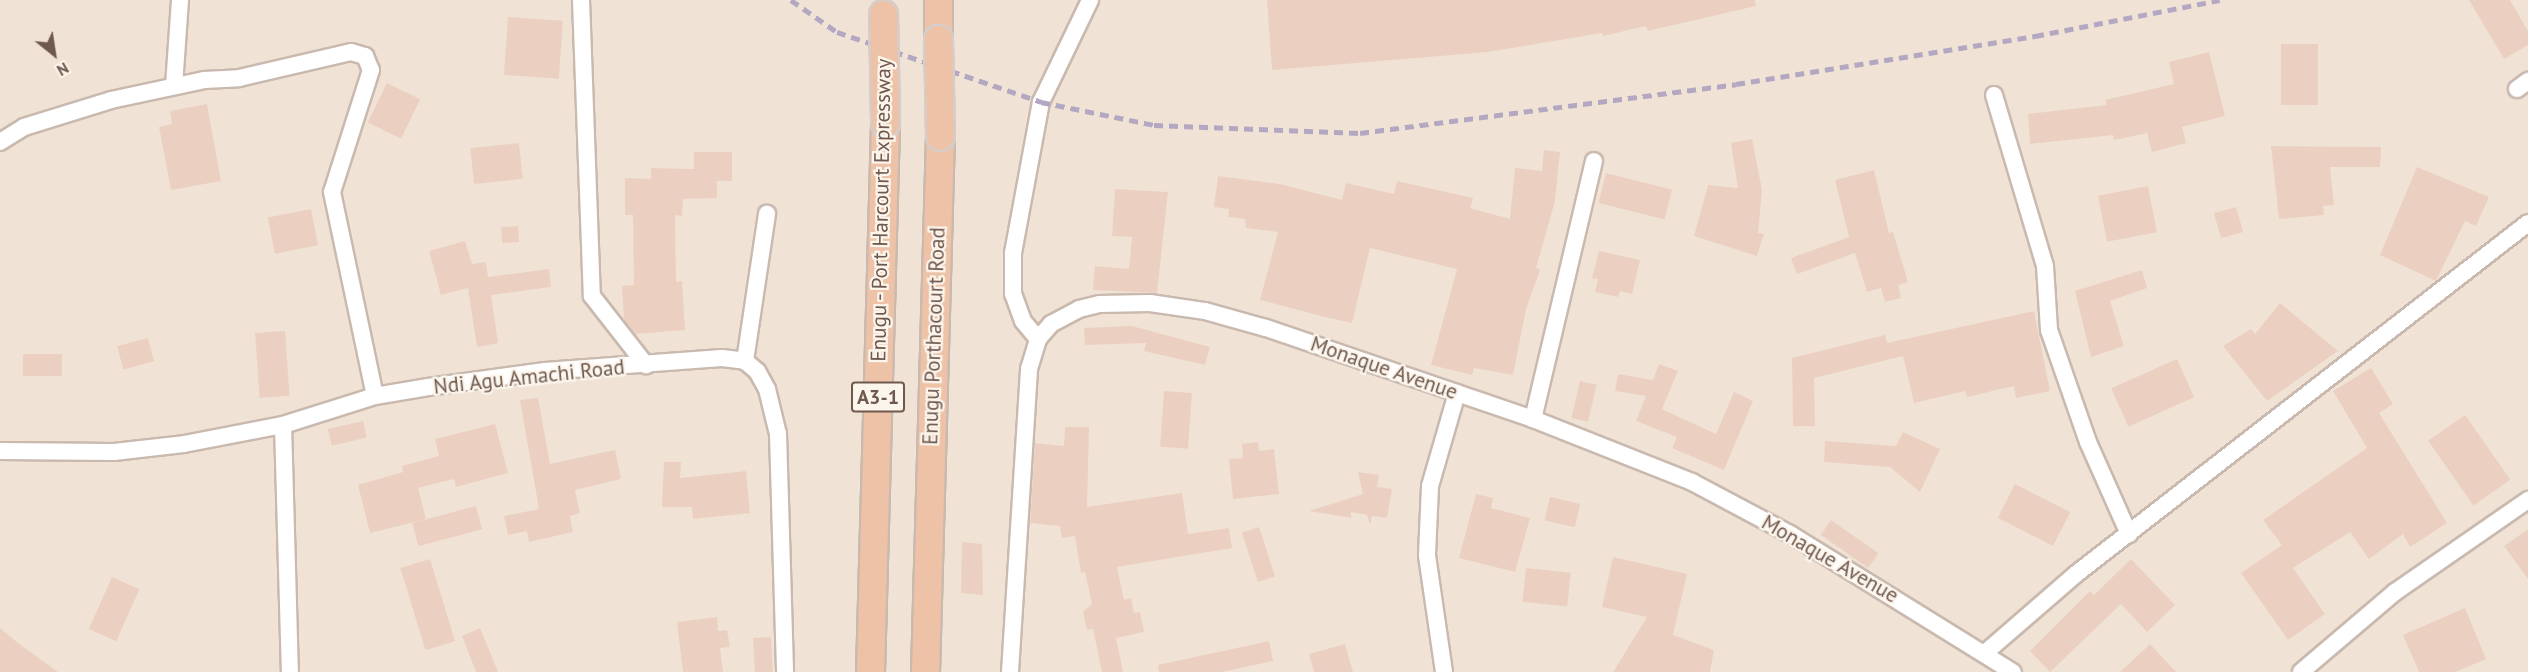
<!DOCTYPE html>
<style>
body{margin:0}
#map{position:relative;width:2528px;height:672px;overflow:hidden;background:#f9f1e7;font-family:"PT Sans",sans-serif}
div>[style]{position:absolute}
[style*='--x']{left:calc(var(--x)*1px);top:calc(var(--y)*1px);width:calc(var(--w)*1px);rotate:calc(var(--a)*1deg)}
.residential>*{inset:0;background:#f0e3d6;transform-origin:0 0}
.building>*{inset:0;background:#ebd0c2;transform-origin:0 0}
.roads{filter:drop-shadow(2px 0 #c9b9ae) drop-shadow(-2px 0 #c9b9ae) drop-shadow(0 2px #c9b9ae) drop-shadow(0 -2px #c9b9ae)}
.minor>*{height:16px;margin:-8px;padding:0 8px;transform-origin:8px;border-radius:8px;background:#fff}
.trunk>*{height:27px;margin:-13.5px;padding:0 13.5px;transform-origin:13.5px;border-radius:13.5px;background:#edc2a7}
.rail>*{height:4.5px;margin-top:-2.25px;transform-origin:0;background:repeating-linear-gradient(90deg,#b4a7c1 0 9px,transparent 0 15px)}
.bridges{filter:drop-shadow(2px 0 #d4cdca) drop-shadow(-2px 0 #d4cdca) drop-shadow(0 2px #d4cdca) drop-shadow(0 -2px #d4cdca)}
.trunk-bridge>*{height:27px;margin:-13.5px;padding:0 13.5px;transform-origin:13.5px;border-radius:13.5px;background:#edc2a7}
span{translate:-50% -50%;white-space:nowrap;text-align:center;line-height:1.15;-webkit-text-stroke:4.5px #fcf5ec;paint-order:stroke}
.shield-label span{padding:2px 4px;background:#fcf5ec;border:2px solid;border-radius:4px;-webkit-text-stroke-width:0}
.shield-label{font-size:20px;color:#6f594f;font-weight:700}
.street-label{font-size:21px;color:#6f594f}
.north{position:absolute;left:24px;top:24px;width:60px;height:60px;-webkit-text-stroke:4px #fcf5ec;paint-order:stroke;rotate:150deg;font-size:16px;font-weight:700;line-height:24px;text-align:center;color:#6f594f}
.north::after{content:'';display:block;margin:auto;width:21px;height:27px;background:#6f594f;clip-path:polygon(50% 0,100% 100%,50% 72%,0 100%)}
</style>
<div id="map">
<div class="residential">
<div style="left:0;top:0;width:2528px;height:672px"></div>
</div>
<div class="building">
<div style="clip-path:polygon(1267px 0,1755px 0,1756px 6px,1648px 31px,1646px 26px,1603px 36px,1602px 33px,1488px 52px,1272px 70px)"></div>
<div style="clip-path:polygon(2469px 0,2510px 0,2528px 31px,2528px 45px,2504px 59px)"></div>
<div style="left:508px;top:17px;width:55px;height:58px;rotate:4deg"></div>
<div style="left:2281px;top:44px;width:37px;height:61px"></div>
<div style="clip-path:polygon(2209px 52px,2225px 116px,2182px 127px,2186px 143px,2152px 152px,2147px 133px,2114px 140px,2113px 135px,2030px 144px,2028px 114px,2107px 105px,2105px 100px,2174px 84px,2169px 62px)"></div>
<div style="left:387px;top:83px;width:37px;height:44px;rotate:26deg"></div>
<div style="clip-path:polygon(207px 104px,221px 181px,171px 190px,159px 127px,172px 124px,170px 111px)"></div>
<div style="clip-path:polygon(1752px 139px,1762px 190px,1758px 233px,1764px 234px,1757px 256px,1694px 236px,1708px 185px,1738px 188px,1731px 143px)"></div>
<div style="left:519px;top:143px;width:36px;height:49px;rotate:84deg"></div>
<div style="clip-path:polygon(2271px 146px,2381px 147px,2380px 167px,2330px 167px,2334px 205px,2323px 206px,2324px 215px,2279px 219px)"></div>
<div style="clip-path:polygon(1544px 150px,1560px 152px,1555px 201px,1536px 268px,1540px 270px,1526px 309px,1513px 375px,1474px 368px,1472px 375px,1431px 365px,1457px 269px,1370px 248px,1352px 323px,1321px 316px,1260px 300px,1278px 232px,1246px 228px,1245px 219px,1228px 217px,1229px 209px,1214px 207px,1218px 176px,1280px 184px,1342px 200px,1346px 183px,1394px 194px,1397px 181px,1473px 198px,1470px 208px,1510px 219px,1515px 168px,1542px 171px)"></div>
<div style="clip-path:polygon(694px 152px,732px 152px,732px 181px,717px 181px,717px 198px,683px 199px,682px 216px,675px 215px,676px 282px,682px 281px,685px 330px,635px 334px,624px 320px,622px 286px,634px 285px,633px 215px,625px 215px,625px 178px,651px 179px,651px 168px,694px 169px)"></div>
<div style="clip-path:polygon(2417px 167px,2489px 197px,2476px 226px,2465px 221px,2436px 281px,2380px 255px)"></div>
<div style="clip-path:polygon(1874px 170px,1889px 233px,1893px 232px,1908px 282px,1898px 285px,1901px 298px,1885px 302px,1881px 288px,1867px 292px,1855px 253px,1797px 274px,1791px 258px,1849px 237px,1835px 180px)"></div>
<div style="left:1606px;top:173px;width:68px;height:31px;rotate:14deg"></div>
<div style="left:2148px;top:186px;width:47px;height:51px;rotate:79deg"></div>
<div style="clip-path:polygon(1115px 189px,1168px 192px,1157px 293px,1093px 290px,1095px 266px,1129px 269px,1132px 237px,1112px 236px)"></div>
<div style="left:2236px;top:207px;width:26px;height:23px;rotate:74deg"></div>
<div style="left:311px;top:209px;width:37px;height:44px;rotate:79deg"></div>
<div style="left:518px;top:226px;width:16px;height:17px;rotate:86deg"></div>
<div style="clip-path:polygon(465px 241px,472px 264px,486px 262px,488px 277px,549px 269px,551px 287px,491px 295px,498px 343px,477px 347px,468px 288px,441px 295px,429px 251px)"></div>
<div style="clip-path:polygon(1599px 251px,1640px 260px,1632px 294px,1620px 291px,1618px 297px,1595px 292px,1598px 279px,1592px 278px)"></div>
<div style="clip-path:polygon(2142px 270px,2147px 288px,2110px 301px,2124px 346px,2091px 357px,2075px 291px)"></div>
<div style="clip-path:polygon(2280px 303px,2338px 351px,2267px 401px,2223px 346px,2251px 329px,2255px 334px)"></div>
<div style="clip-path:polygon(2034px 311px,2050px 391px,2016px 398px,2014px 386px,1967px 397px,1965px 391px,1914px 403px,1903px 356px,1814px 378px,1815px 426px,1793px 426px,1792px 358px,1885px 335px,1887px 343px)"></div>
<div style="clip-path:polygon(1132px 326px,1210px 347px,1205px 365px,1144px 351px,1146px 343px,1085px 345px,1084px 328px)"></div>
<div style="left:285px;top:331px;width:65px;height:30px;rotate:86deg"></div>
<div style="left:148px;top:338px;width:24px;height:32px;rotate:75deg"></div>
<div style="left:23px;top:354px;width:39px;height:22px"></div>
<div style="left:2177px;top:359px;width:42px;height:72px;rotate:66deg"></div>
<div style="clip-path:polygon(1659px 364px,1678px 371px,1662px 409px,1716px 434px,1734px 392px,1753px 401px,1724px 470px,1672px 448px,1677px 437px,1636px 421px,1646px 396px,1615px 391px,1618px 374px,1653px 380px)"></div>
<div style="clip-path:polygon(2371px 368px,2393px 404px,2379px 413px,2447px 523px,2410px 547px,2403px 534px,2369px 559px,2350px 532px,2293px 568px,2325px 614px,2288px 640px,2241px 573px,2282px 545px,2263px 520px,2367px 448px,2333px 391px)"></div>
<div style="left:1580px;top:381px;width:17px;height:38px;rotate:13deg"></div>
<div style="left:1164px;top:391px;width:28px;height:56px;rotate:4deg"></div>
<div style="clip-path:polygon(538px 398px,550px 464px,615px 450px,621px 479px,575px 490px,580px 513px,570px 516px,573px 532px,529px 542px,527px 531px,508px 535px,504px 516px,539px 509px,520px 400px)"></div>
<div style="left:2465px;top:415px;width:79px;height:45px;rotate:55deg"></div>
<div style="left:363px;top:421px;width:17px;height:36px;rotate:77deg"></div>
<div style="clip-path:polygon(495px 424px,508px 473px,456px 487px,454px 479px,418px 488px,426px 519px,370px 533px,358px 485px,403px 472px,402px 466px,439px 456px,435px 439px)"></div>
<div style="clip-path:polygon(1065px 427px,1089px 427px,1087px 507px,1182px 493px,1188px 534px,1229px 528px,1232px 548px,1117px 567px,1124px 600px,1131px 598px,1134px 613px,1140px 612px,1144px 632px,1116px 638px,1123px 672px,1102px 672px,1093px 629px,1087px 630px,1083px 612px,1092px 604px,1085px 572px,1081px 573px,1075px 536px,1062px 538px,1060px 526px,1030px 523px,1035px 443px,1064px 446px)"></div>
<div style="clip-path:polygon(1903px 432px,1940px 449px,1920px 492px,1890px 467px,1824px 462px,1825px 441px,1896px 446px)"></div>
<div style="clip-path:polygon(1258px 442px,1259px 451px,1274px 449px,1279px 494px,1233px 499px,1229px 459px,1243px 458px,1242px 444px)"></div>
<div style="clip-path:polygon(664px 462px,681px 462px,680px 478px,746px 471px,750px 513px,693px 519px,692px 507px,662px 507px)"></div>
<div style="clip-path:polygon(1358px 472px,1379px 475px,1377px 487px,1392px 489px,1387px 518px,1372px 516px,1370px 525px,1367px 515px,1351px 512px,1351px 518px,1309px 511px,1363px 494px)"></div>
<div style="left:2015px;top:484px;width:62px;height:38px;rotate:27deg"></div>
<div style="clip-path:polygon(1476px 494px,1493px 498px,1491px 508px,1530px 518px,1515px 572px,1459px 558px)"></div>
<div style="left:1550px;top:497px;width:31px;height:24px;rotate:13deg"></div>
<div style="left:476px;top:506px;width:24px;height:66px;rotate:75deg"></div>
<div style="left:1831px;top:520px;width:58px;height:18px;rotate:35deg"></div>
<div style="left:1259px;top:527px;width:52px;height:18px;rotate:72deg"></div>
<div style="clip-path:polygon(2528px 529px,2528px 579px,2504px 546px)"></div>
<div style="clip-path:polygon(962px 542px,982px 544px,983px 595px,961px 593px)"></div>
<div style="clip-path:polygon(1613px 557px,1687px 574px,1673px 635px,1714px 650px,1710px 672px,1613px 672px,1647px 617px,1602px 607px)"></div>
<div style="left:430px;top:559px;width:86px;height:31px;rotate:73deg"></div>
<div style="clip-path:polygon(2131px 559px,2175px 605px,2147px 632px,2121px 604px,2050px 672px,2030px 651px,2090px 591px,2094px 595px)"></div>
<div style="left:1526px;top:568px;width:45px;height:34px;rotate:6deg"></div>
<div style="left:112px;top:577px;width:30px;height:57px;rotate:24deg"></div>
<div style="clip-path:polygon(2465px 608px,2486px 659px,2456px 672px,2419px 672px,2403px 635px)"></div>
<div style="clip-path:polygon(717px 617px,718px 631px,727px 630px,730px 647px,720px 648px,723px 672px,683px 672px,677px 622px)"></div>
<div style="clip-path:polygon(0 628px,18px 643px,58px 672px,0 672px)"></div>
<div style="clip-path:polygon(480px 628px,498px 672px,476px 672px,462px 636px)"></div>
<div style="left:771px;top:637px;width:35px;height:18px;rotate:87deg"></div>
<div style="clip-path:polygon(1269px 641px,1273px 661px,1222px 672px,1159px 672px,1158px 665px)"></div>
<div style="clip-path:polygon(1345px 644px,1353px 672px,1314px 672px,1309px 654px)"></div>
<div style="clip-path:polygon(2150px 644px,2176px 672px,2120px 672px)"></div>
</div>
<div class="roads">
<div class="minor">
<div style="--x:581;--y:0;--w:296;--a:87.9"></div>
<div style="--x:592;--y:296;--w:88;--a:52"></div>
<div style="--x:174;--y:86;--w:86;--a:-86"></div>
<div style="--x:2517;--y:89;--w:14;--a:-36"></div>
<div style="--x:1994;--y:95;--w:178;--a:73.4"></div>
<div style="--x:2045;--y:266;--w:64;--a:86.4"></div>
<div style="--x:2049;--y:330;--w:119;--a:70.8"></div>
<div style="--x:2088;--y:442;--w:101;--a:66"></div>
<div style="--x:0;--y:142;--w:28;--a:-32"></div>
<div style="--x:24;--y:127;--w:91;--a:-17.2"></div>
<div style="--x:111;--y:100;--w:95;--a:-12.1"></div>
<div style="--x:204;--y:80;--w:35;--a:-3"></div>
<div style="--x:239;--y:78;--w:115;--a:-13.1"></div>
<div style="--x:351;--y:52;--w:15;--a:16"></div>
<div style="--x:365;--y:56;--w:15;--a:67"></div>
<div style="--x:371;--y:70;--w:128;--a:107.7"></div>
<div style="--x:332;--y:192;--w:208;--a:78.1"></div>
<div style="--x:1038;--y:339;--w:23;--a:-130"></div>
<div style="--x:1023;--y:321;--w:29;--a:-110"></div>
<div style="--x:1013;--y:294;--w:41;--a:-90"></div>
<div style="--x:1013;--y:253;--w:154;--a:-79.5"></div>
<div style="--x:1041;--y:102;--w:113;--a:-64.3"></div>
<div style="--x:745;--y:361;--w:149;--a:-81.5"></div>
<div style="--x:1533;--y:419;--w:265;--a:-76.7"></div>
<div style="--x:283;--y:425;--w:247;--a:88.4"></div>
<div style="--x:0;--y:451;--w:114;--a:0.5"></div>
<div style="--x:114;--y:452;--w:70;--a:-6.5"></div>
<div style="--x:184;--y:444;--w:101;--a:-10.9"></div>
<div style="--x:283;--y:425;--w:96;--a:-17.5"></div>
<div style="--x:375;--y:396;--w:54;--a:-9.6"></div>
<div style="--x:428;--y:387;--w:118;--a:-7.8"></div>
<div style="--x:545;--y:371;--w:177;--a:-4.2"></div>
<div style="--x:722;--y:358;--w:23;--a:7"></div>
<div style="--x:745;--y:361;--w:16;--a:40"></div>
<div style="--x:757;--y:371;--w:21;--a:61"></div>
<div style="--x:767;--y:389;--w:46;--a:76.3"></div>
<div style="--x:778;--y:434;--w:238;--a:88.3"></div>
<div style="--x:1986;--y:652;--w:119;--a:-40.9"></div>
<div style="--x:2076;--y:574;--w:572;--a:-37.83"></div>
<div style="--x:1010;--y:672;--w:304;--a:-86.4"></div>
<div style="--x:1029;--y:369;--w:31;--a:-73"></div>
<div style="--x:1038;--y:339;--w:20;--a:-49"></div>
<div style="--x:1051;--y:324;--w:32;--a:-28"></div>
<div style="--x:1079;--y:309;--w:21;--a:-14"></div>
<div style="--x:1099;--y:304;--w:51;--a:-1.1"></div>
<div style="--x:1150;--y:303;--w:56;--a:8.3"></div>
<div style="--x:1205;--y:311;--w:63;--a:15.6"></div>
<div style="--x:1266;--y:328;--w:282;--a:18.8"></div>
<div style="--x:1533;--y:419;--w:171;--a:21.6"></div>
<div style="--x:1692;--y:482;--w:111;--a:28"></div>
<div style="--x:1790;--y:534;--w:262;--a:31.8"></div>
<div style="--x:1444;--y:672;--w:118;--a:-98.3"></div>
<div style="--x:1427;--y:555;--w:69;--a:-87.5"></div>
<div style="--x:1430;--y:486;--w:97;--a:-73.8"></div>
<div style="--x:2301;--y:672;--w:123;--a:-40.4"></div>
<div style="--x:2395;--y:592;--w:162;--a:-34.7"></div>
</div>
<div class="trunk">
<div style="--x:938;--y:39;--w:39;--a:-90"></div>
<div style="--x:870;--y:672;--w:549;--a:-88.43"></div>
<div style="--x:925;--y:672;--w:536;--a:-88.4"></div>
</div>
</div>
<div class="rail">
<div style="--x:791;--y:0;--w:56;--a:34.8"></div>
<div style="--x:837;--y:32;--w:216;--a:18.9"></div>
<div style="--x:1041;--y:102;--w:115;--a:11.5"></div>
<div style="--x:1154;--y:125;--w:206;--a:2.2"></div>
<div style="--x:1360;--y:133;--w:379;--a:-7.4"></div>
<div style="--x:1736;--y:84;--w:303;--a:-9.1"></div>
<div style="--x:2035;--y:36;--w:188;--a:-11"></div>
</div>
<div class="bridges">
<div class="trunk-bridge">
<div style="--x:883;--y:14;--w:109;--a:88.9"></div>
<div style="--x:938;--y:39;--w:97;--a:88.8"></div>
</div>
</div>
<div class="shield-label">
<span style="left:878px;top:397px">A3-1</span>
</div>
<div class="street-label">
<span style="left:881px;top:210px;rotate:-89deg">Enugu - Port Harcourt Expressway</span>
<span style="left:934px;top:336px;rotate:-88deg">Enugu Porthacourt Road</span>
<span style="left:1384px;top:368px;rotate:19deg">Monaque Avenue</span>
<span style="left:529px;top:377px;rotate:-6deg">Ndi Agu Amachi Road</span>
<span style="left:1830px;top:559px;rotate:30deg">Monaque Avenue</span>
</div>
<div class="north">N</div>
</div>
